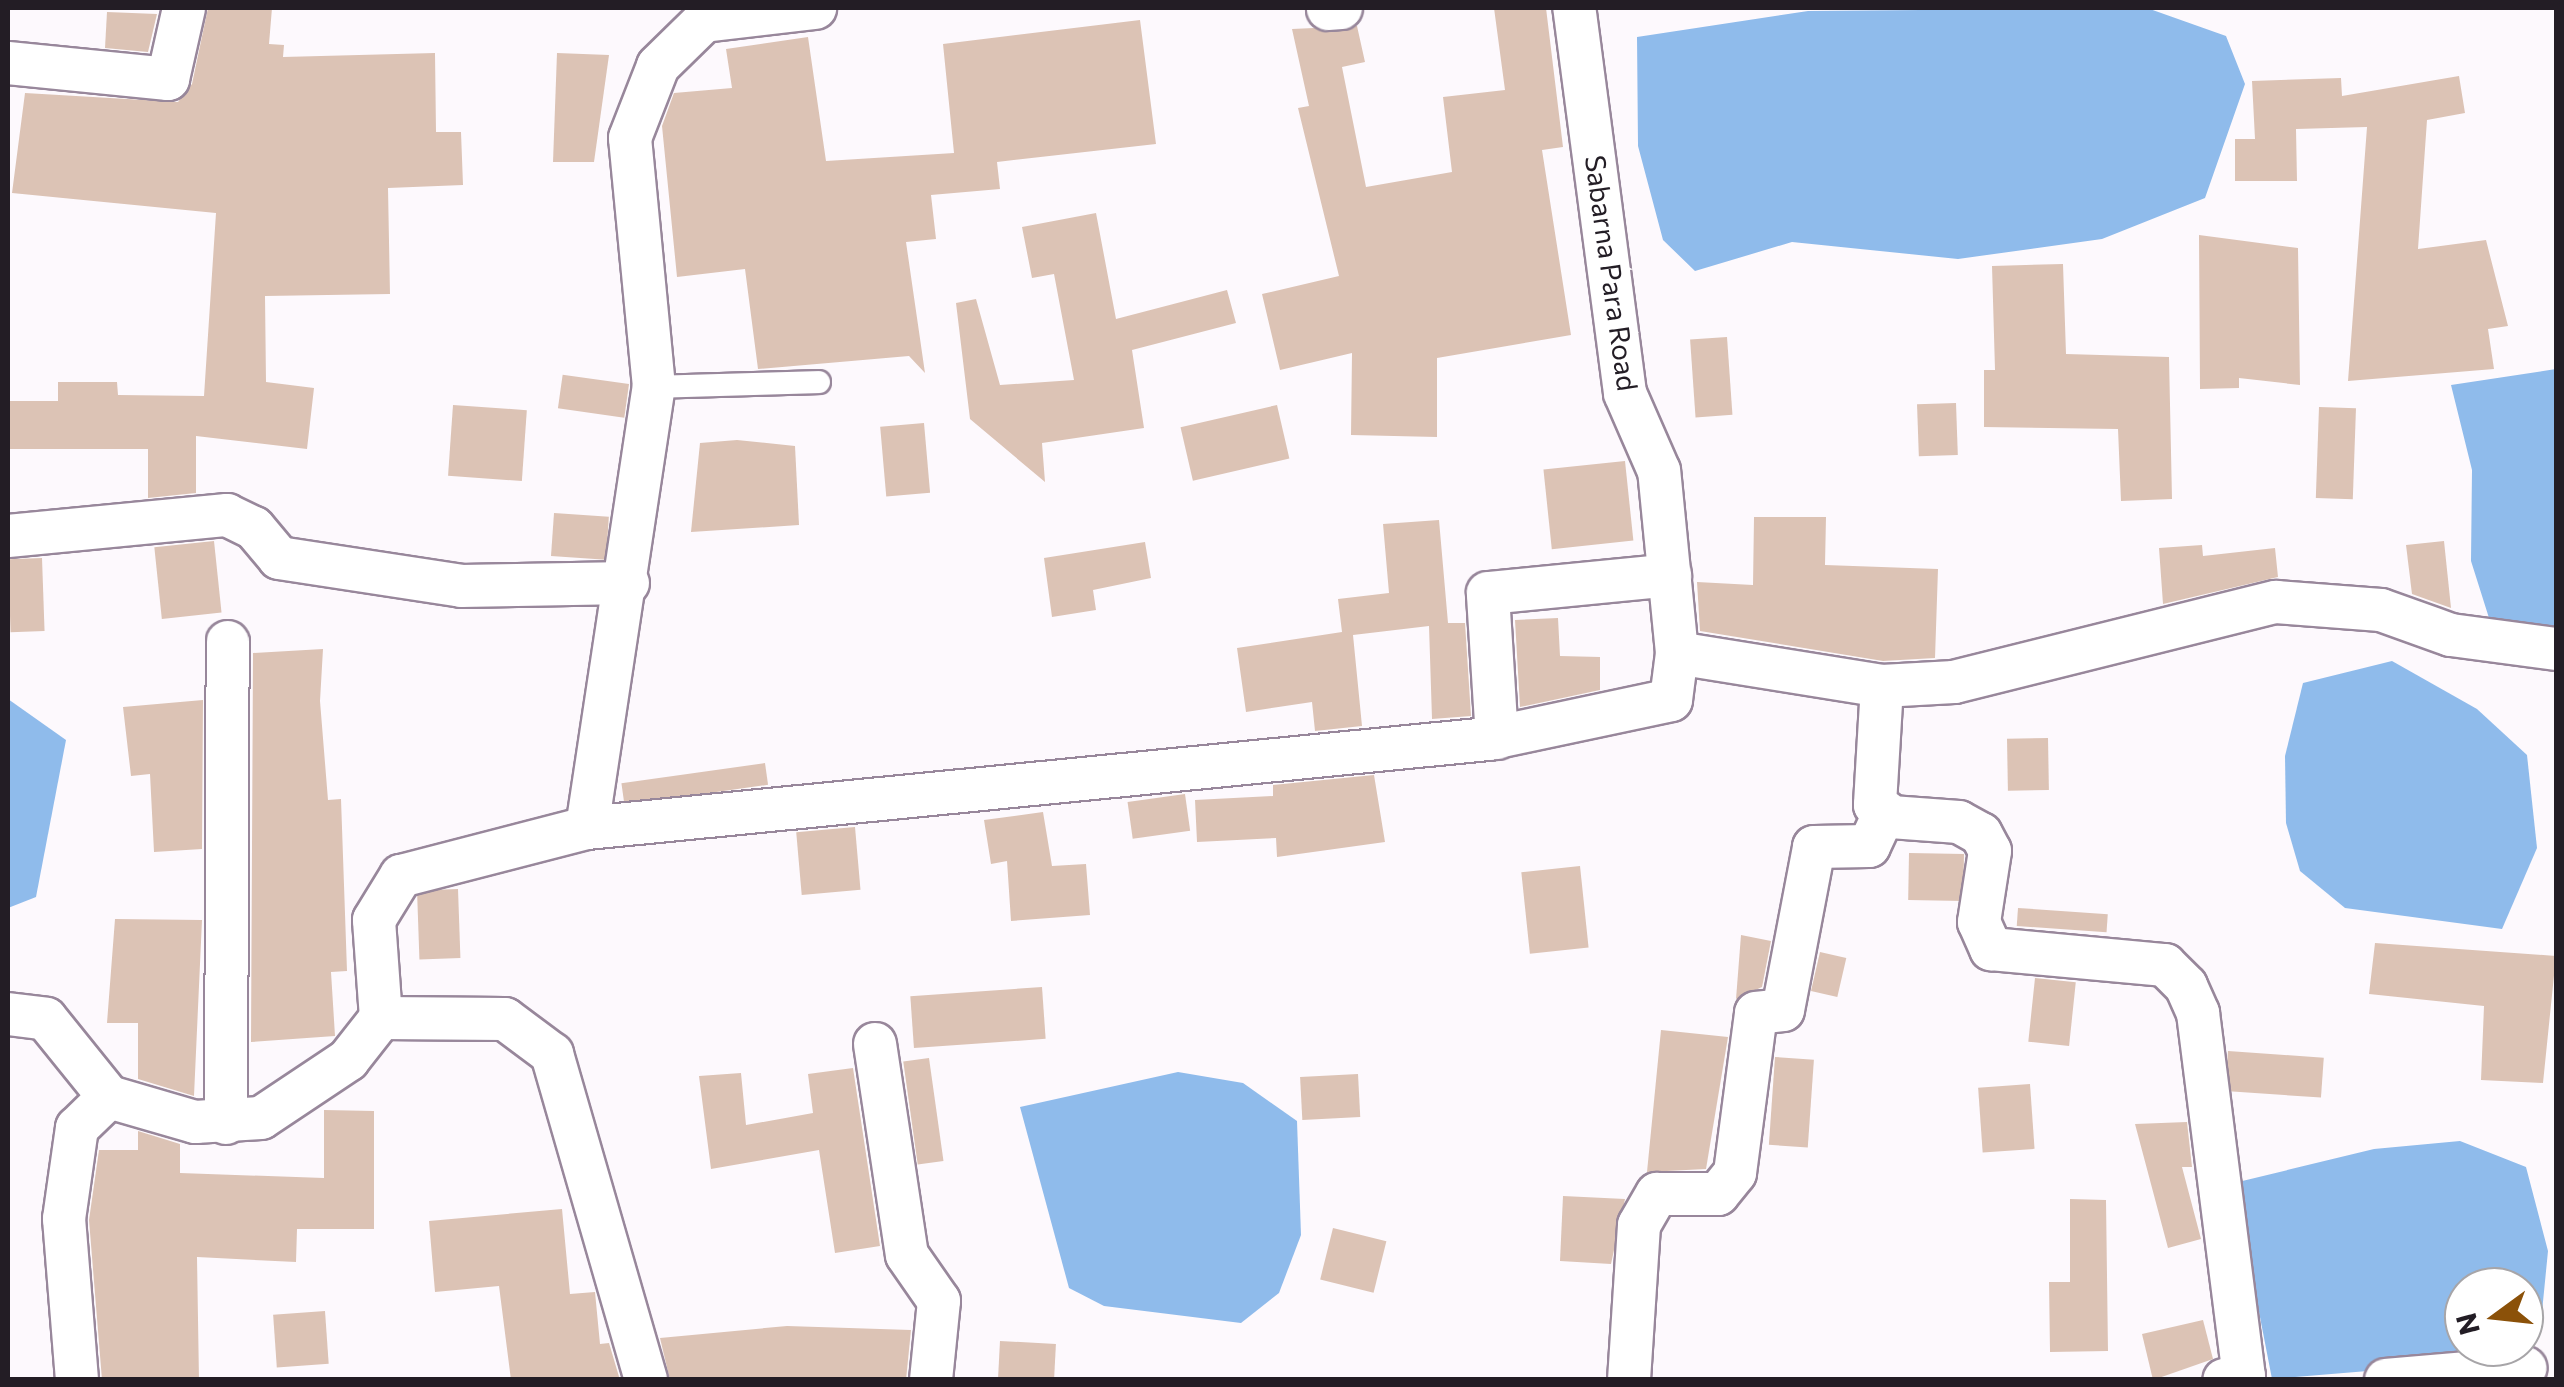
<!DOCTYPE html>
<style>
body{margin:0}
#map{position:relative;width:2564px;height:1387px;overflow:hidden;background:#fdf9fd;font-family:Commissioner,sans-serif}
div>[style]{position:absolute}
[style*='--x']{left:calc(var(--x)*1px);top:calc(var(--y)*1px);width:calc(var(--w)*1px);rotate:calc(var(--a)*1deg)}
.water>*{inset:0;background:#8fbbeb}
.building>*{inset:0;background:#dcc3b5;transform-origin:0 0}
.roads{filter:drop-shadow(2px 0 #98879b) drop-shadow(-2px 0 #98879b) drop-shadow(0 2px #98879b) drop-shadow(0 -2px #98879b)}
.lane>*{height:22px;margin:-11px;padding:0 11px;transform-origin:11px;border-radius:11px;background:#fff}
.street>*{height:42px;margin:-21px;padding:0 21px;transform-origin:21px;border-radius:21px;background:#fff}
span{translate:-50% -50%;white-space:nowrap;text-align:center;line-height:1.15;-webkit-text-stroke:8px #fff;paint-order:stroke}
.street-label{font-size:28px;color:#231d25}
.frame{position:absolute;inset:0;border:10px solid #231d25;pointer-events:none}
.north{position:absolute;left:2444px;top:1267px;width:100px;height:100px;box-sizing:border-box;background:#fff;border:2px solid #a7a5a8;border-radius:50%;rotate:255deg;font-size:28px;font-weight:700;line-height:40px;text-align:center;color:#231d25}
.north::after{content:'';display:block;margin:auto;width:35px;height:45px;background:#8b5109;clip-path:polygon(50% 0,100% 100%,50% 72%,0 100%)}
</style>
<div id="map">
<div class="water">
<div style="clip-path:polygon(2147px 8px,2226px 36px,2245px 84px,2205px 198px,2102px 239px,1958px 259px,1792px 242px,1695px 271px,1663px 240px,1638px 146px,1637px 37px,1808px 11px)"></div>
<div style="clip-path:polygon(2556px 369px,2556px 637px,2489px 618px,2471px 561px,2472px 470px,2451px 385px)"></div>
<div style="clip-path:polygon(2392px 661px,2477px 709px,2527px 755px,2537px 848px,2502px 929px,2345px 908px,2300px 871px,2286px 823px,2285px 756px,2303px 683px)"></div>
<div style="clip-path:polygon(8px 699px,66px 740px,36px 897px,8px 908px)"></div>
<div style="clip-path:polygon(1178px 1072px,1243px 1083px,1297px 1121px,1301px 1235px,1279px 1293px,1241px 1323px,1104px 1306px,1069px 1288px,1020px 1107px)"></div>
<div style="clip-path:polygon(2460px 1141px,2526px 1167px,2548px 1251px,2541px 1322px,2524px 1334px,2524px 1287px,2464px 1287px,2464px 1347px,2507px 1347px,2489px 1361px,2272px 1379px,2234px 1183px,2374px 1149px)"></div>
</div>
<div class="building">
<div style="clip-path:polygon(208px 8px,272px 8px,269px 44px,284px 45px,283px 57px,435px 53px,436px 132px,461px 132px,463px 185px,388px 188px,390px 294px,265px 296px,266px 382px,314px 388px,307px 449px,196px 436px,196px 493px,148px 498px,148px 449px,8px 449px,8px 401px,58px 401px,58px 382px,117px 382px,118px 395px,204px 396px,216px 213px,12px 193px,25px 93px,178px 102px,192px 84px)"></div>
<div style="clip-path:polygon(1494px 8px,1546px 8px,1563px 147px,1542px 150px,1571px 335px,1437px 358px,1437px 437px,1351px 435px,1352px 353px,1280px 370px,1262px 294px,1339px 276px,1298px 108px,1309px 106px,1292px 29px,1357px 26px,1365px 62px,1342px 67px,1366px 187px,1452px 172px,1443px 97px,1505px 90px)"></div>
<div style="clip-path:polygon(107px 12px,157px 14px,148px 52px,105px 48px)"></div>
<div style="clip-path:polygon(1140px 20px,1156px 144px,997px 162px,1000px 189px,931px 195px,936px 239px,906px 242px,925px 373px,909px 356px,758px 369px,745px 269px,677px 277px,662px 126px,674px 93px,732px 88px,726px 49px,808px 37px,826px 161px,954px 153px,943px 44px)"></div>
<div style="clip-path:polygon(557px 53px,609px 55px,594px 162px,553px 162px)"></div>
<div style="clip-path:polygon(2459px 76px,2465px 113px,2427px 120px,2418px 249px,2486px 240px,2508px 326px,2488px 329px,2494px 369px,2348px 381px,2367px 127px,2296px 129px,2297px 181px,2235px 181px,2235px 139px,2255px 139px,2252px 81px,2341px 78px,2342px 96px)"></div>
<div style="clip-path:polygon(1096px 213px,1116px 319px,1227px 290px,1236px 323px,1132px 350px,1144px 428px,1042px 443px,1045px 482px,970px 419px,956px 303px,976px 299px,1000px 385px,1074px 380px,1054px 274px,1032px 278px,1022px 227px)"></div>
<div style="clip-path:polygon(2199px 235px,2298px 248px,2300px 385px,2239px 378px,2239px 388px,2200px 389px)"></div>
<div style="clip-path:polygon(2063px 264px,2066px 354px,2169px 357px,2172px 499px,2121px 501px,2118px 429px,1984px 427px,1984px 370px,1995px 370px,1992px 266px)"></div>
<div style="left:1727px;top:337px;width:78px;height:37px;rotate:86deg"></div>
<div style="left:629px;top:384px;width:34px;height:67px;rotate:98deg"></div>
<div style="left:1956px;top:403px;width:52px;height:39px;rotate:88deg"></div>
<div style="left:453px;top:405px;width:74px;height:71px;rotate:4deg"></div>
<div style="left:1277px;top:405px;width:55px;height:99px;rotate:77deg"></div>
<div style="left:2319px;top:407px;width:37px;height:91px;rotate:2deg"></div>
<div style="left:924px;top:423px;width:70px;height:44px;rotate:85deg"></div>
<div style="clip-path:polygon(737px 440px,795px 446px,799px 525px,691px 532px,700px 443px)"></div>
<div style="left:1625px;top:461px;width:80px;height:82px;rotate:84deg"></div>
<div style="left:554px;top:513px;width:55px;height:43px;rotate:4deg"></div>
<div style="clip-path:polygon(1754px 517px,1826px 517px,1825px 565px,1938px 569px,1935px 658px,1883px 661px,1700px 631px,1697px 582px,1753px 585px)"></div>
<div style="clip-path:polygon(1439px 520px,1448px 623px,1465px 623px,1471px 716px,1432px 719px,1429px 626px,1353px 635px,1362px 726px,1315px 731px,1312px 702px,1246px 712px,1237px 648px,1342px 632px,1338px 599px,1389px 593px,1383px 524px)"></div>
<div style="left:214px;top:541px;width:72px;height:60px;rotate:84deg"></div>
<div style="clip-path:polygon(2444px 541px,2451px 608px,2412px 594px,2406px 545px)"></div>
<div style="clip-path:polygon(1145px 542px,1151px 578px,1093px 590px,1096px 610px,1052px 617px,1044px 558px)"></div>
<div style="clip-path:polygon(2202px 545px,2203px 556px,2275px 548px,2278px 577px,2163px 604px,2159px 548px)"></div>
<div style="left:42px;top:558px;width:73px;height:34px;rotate:88deg"></div>
<div style="clip-path:polygon(1558px 618px,1560px 656px,1600px 657px,1600px 690px,1520px 707px,1515px 620px)"></div>
<div style="clip-path:polygon(323px 649px,320px 701px,328px 800px,341px 799px,347px 971px,331px 972px,335px 1036px,251px 1042px,253px 653px)"></div>
<div style="clip-path:polygon(203px 700px,202px 849px,154px 852px,150px 774px,131px 776px,123px 707px)"></div>
<div style="left:2048px;top:738px;width:52px;height:41px;rotate:89deg"></div>
<div style="left:765px;top:763px;width:22px;height:145px;rotate:82deg"></div>
<div style="clip-path:polygon(1374px 775px,1385px 842px,1277px 857px,1276px 838px,1197px 842px,1195px 800px,1273px 796px,1273px 785px)"></div>
<div style="left:1185px;top:794px;width:37px;height:58px;rotate:82deg"></div>
<div style="clip-path:polygon(1043px 812px,1052px 866px,1086px 864px,1090px 915px,1011px 921px,1007px 861px,991px 864px,984px 820px)"></div>
<div style="left:855px;top:827px;width:63px;height:59px;rotate:85deg"></div>
<div style="left:1909px;top:853px;width:55px;height:47px;rotate:1deg"></div>
<div style="left:1580px;top:866px;width:82px;height:59px;rotate:84deg"></div>
<div style="left:458px;top:889px;width:69px;height:41px;rotate:88deg"></div>
<div style="left:2018px;top:908px;width:90px;height:18px;rotate:4deg"></div>
<div style="clip-path:polygon(115px 919px,202px 920px,194px 1096px,138px 1079px,138px 1023px,107px 1023px)"></div>
<div style="clip-path:polygon(1741px 935px,1771px 941px,1762px 987px,1736px 999px)"></div>
<div style="clip-path:polygon(2375px 943px,2556px 956px,2543px 1083px,2481px 1080px,2484px 1006px,2369px 994px)"></div>
<div style="left:1820px;top:952px;width:27px;height:40px;rotate:13deg"></div>
<div style="left:2035px;top:978px;width:41px;height:64px;rotate:6deg"></div>
<div style="left:1042px;top:987px;width:52px;height:132px;rotate:86deg"></div>
<div style="clip-path:polygon(1661px 1030px,1728px 1037px,1706px 1169px,1647px 1172px)"></div>
<div style="left:2228px;top:1051px;width:96px;height:40px;rotate:4deg"></div>
<div style="left:1775px;top:1057px;width:39px;height:88px;rotate:4deg"></div>
<div style="left:929px;top:1058px;width:104px;height:26px;rotate:82deg"></div>
<div style="clip-path:polygon(853px 1068px,880px 1246px,835px 1253px,819px 1150px,711px 1169px,699px 1076px,741px 1073px,746px 1125px,813px 1113px,808px 1074px)"></div>
<div style="left:1358px;top:1074px;width:43px;height:58px;rotate:87deg"></div>
<div style="left:2030px;top:1084px;width:65px;height:52px;rotate:86deg"></div>
<div style="clip-path:polygon(324px 1110px,374px 1111px,374px 1229px,297px 1229px,296px 1262px,197px 1257px,199px 1380px,102px 1380px,89px 1220px,99px 1150px,138px 1150px,138px 1131px,180px 1144px,180px 1173px,324px 1178px)"></div>
<div style="clip-path:polygon(2187px 1122px,2192px 1167px,2182px 1167px,2201px 1239px,2168px 1248px,2135px 1124px)"></div>
<div style="clip-path:polygon(1563px 1196px,1625px 1199px,1611px 1264px,1560px 1261px)"></div>
<div style="clip-path:polygon(2070px 1199px,2106px 1200px,2108px 1351px,2050px 1352px,2049px 1282px,2070px 1282px)"></div>
<div style="clip-path:polygon(562px 1209px,570px 1294px,595px 1292px,600px 1344px,609px 1343px,620px 1380px,511px 1380px,499px 1286px,435px 1292px,429px 1221px)"></div>
<div style="left:1333px;top:1228px;width:55px;height:53px;rotate:14deg"></div>
<div style="left:325px;top:1311px;width:53px;height:52px;rotate:86deg"></div>
<div style="clip-path:polygon(2203px 1320px,2213px 1359px,2153px 1380px,2142px 1334px)"></div>
<div style="clip-path:polygon(787px 1326px,911px 1330px,906px 1380px,670px 1380px,660px 1338px)"></div>
<div style="left:1000px;top:1341px;width:56px;height:39px;rotate:3deg"></div>
</div>
<div class="roads">
<div class="lane">
<div style="--x:654;--y:387;--w:165;--a:-1.7"></div>
</div>
<div class="street">
<div style="--x:1328;--y:9;--w:13;--a:-4"></div>
<div style="--x:8;--y:63;--w:161;--a:5.7"></div>
<div style="--x:168;--y:79;--w:73;--a:-77.3"></div>
<div style="--x:8;--y:536;--w:220;--a:-5.5"></div>
<div style="--x:227;--y:515;--w:30;--a:26"></div>
<div style="--x:254;--y:528;--w:39;--a:50"></div>
<div style="--x:279;--y:558;--w:184;--a:8.7"></div>
<div style="--x:461;--y:586;--w:167;--a:-1"></div>
<div style="--x:1677;--y:653;--w:208;--a:9.1"></div>
<div style="--x:1882;--y:686;--w:72;--a:-3.2"></div>
<div style="--x:1954;--y:682;--w:332;--a:-14"></div>
<div style="--x:2276;--y:602;--w:105;--a:4.4"></div>
<div style="--x:2381;--y:610;--w:74;--a:19.7"></div>
<div style="--x:2451;--y:635;--w:106;--a:7.6"></div>
<div style="--x:1882;--y:686;--w:119;--a:93.4"></div>
<div style="--x:1875;--y:805;--w:20;--a:37"></div>
<div style="--x:1891;--y:817;--w:68;--a:4.2"></div>
<div style="--x:1959;--y:822;--w:25;--a:29"></div>
<div style="--x:1981;--y:834;--w:19;--a:62"></div>
<div style="--x:1990;--y:851;--w:72;--a:98.8"></div>
<div style="--x:1979;--y:922;--w:30;--a:66"></div>
<div style="--x:1991;--y:949;--w:175;--a:5.3"></div>
<div style="--x:2165;--y:965;--w:30;--a:45"></div>
<div style="--x:2186;--y:986;--w:30;--a:66"></div>
<div style="--x:2198;--y:1013;--w:366;--a:82.8"></div>
<div style="--x:2244;--y:1376;--w:20;--a:169"></div>
<div style="--x:1497;--y:738;--w:145;--a:-93.6"></div>
<div style="--x:1488;--y:593;--w:183;--a:-5.6"></div>
<div style="--x:587;--y:828;--w:905;--a:-5.64"></div>
<div style="--x:1488;--y:739;--w:187;--a:-12"></div>
<div style="--x:1671;--y:700;--w:47;--a:-82.7"></div>
<div style="--x:1677;--y:653;--w:183;--a:-95.6"></div>
<div style="--x:1659;--y:471;--w:85;--a:-113.6"></div>
<div style="--x:1625;--y:393;--w:388;--a:-97.5"></div>
<div style="--x:8;--y:1014;--w:38;--a:7"></div>
<div style="--x:46;--y:1019;--w:100;--a:51.1"></div>
<div style="--x:381;--y:1018;--w:98;--a:-94.1"></div>
<div style="--x:374;--y:920;--w:52;--a:-58.5"></div>
<div style="--x:401;--y:876;--w:192;--a:-14.5"></div>
<div style="--x:587;--y:828;--w:446;--a:-81.4"></div>
<div style="--x:654;--y:387;--w:250;--a:-95.5"></div>
<div style="--x:630;--y:138;--w:77;--a:-68.7"></div>
<div style="--x:658;--y:66;--w:64;--a:-44.4"></div>
<div style="--x:704;--y:21;--w:112;--a:-6.7"></div>
<div style="--x:875;--y:1044;--w:213;--a:81.4"></div>
<div style="--x:907;--y:1255;--w:56;--a:55.2"></div>
<div style="--x:939;--y:1301;--w:79;--a:95.8"></div>
<div style="--x:226;--y:1123;--w:481;--a:-89.8"></div>
<div style="--x:77;--y:1380;--w:162;--a:-94.6"></div>
<div style="--x:64;--y:1219;--w:92;--a:-81.9"></div>
<div style="--x:77;--y:1128;--w:45;--a:-44.1"></div>
<div style="--x:109;--y:1097;--w:90;--a:16.2"></div>
<div style="--x:195;--y:1122;--w:66;--a:-3.5"></div>
<div style="--x:261;--y:1118;--w:105;--a:-33.7"></div>
<div style="--x:348;--y:1060;--w:53;--a:-51.8"></div>
<div style="--x:381;--y:1018;--w:124;--a:0.5"></div>
<div style="--x:505;--y:1019;--w:59;--a:36.7"></div>
<div style="--x:552;--y:1054;--w:339;--a:73.9"></div>
<div style="--x:1629;--y:1380;--w:155;--a:-86.3"></div>
<div style="--x:1639;--y:1225;--w:36;--a:-60"></div>
<div style="--x:1657;--y:1194;--w:61;--a:0"></div>
<div style="--x:1718;--y:1194;--w:27;--a:-51"></div>
<div style="--x:1735;--y:1173;--w:161;--a:-82.5"></div>
<div style="--x:1756;--y:1013;--w:27;--a:-6"></div>
<div style="--x:1783;--y:1010;--w:166;--a:-79.2"></div>
<div style="--x:1814;--y:847;--w:55;--a:-1"></div>
<div style="--x:1869;--y:846;--w:38;--a:-65"></div>
<div style="--x:2386;--y:1380;--w:140;--a:-4.9"></div>
</div>
</div>
<div class="street-label">
<span style="left:1612px;top:273px;rotate:82deg">Sabarna Para Road</span>
</div>
<div class="frame"></div>
<div class="north">N</div>
</div>
